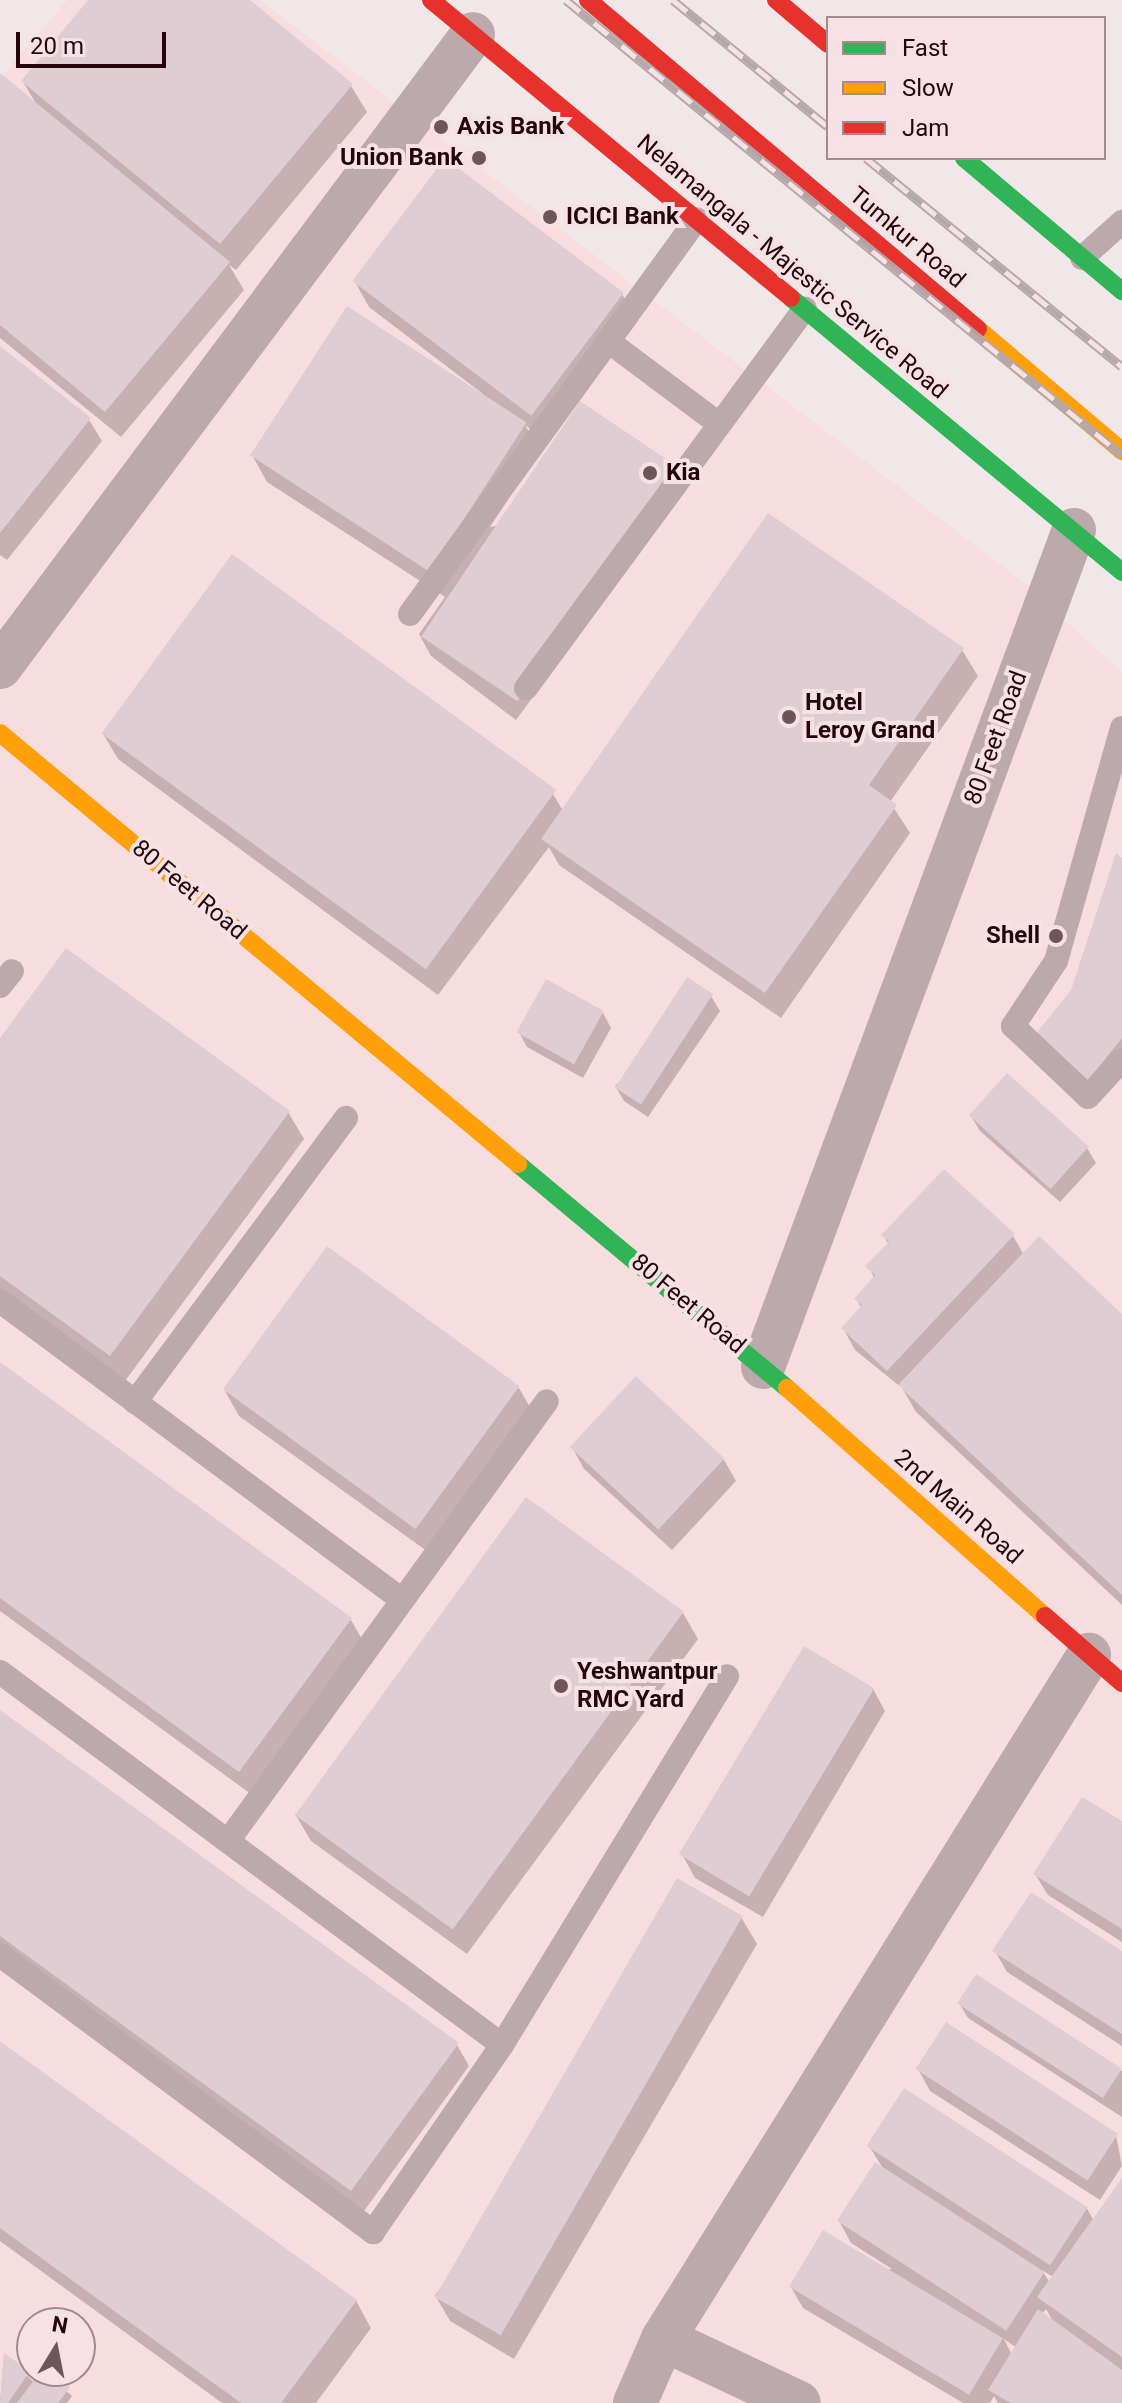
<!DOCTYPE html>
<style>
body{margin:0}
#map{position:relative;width:1122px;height:2403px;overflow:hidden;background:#f2e7e8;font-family:Roboto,sans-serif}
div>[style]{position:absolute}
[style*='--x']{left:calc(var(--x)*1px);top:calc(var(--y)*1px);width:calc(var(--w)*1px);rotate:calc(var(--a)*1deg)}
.built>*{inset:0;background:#f8dddf}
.shadow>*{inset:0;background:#0003}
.building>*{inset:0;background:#deced3;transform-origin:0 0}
.lane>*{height:24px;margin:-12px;padding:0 12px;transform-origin:12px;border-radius:12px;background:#bba9ab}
.street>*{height:44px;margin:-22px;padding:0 22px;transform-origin:22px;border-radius:22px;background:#bba9ab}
.fast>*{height:18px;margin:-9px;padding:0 9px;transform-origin:9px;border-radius:9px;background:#30b455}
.slow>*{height:18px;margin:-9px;padding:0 9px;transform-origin:9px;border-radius:9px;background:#ff9f0a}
.jam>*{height:18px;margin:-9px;padding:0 9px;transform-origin:9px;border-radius:9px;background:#e5322d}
.rail>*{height:9px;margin-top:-4.5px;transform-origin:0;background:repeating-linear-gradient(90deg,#f6e2e4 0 18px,#b6a8aa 0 36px);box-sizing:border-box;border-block:2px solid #b6a8aa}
.dots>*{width:22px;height:22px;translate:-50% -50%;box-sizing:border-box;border:4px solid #f6e2e4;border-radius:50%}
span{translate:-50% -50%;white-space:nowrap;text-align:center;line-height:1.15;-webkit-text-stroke:8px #f6e2e4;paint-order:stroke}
.poi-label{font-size:24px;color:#25060c;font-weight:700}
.left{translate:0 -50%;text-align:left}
.right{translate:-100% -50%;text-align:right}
.street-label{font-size:24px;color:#25060c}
.legend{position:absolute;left:826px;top:16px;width:280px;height:144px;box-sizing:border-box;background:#f6e2e4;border:2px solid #a28a8e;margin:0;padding:10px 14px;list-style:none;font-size:24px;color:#25060c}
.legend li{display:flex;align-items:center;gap:16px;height:40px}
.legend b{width:40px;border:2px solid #a28a8e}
.north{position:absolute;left:16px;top:2307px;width:80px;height:80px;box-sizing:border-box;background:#f6e2e4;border:2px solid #a28a8e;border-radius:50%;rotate:10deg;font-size:22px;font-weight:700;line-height:32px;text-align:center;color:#25060c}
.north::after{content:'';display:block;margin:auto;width:28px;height:36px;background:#6d5559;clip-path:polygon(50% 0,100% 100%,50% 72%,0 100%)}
.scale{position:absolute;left:16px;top:32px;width:150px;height:36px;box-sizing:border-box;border:4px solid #25060c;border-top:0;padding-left:10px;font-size:24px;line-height:28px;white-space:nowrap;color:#25060c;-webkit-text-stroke:6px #f6e2e4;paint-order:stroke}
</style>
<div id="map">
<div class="built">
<div style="clip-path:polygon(evenodd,67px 0,260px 0,1021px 580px,1122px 672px,1122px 2403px,0 2403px,0 78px,67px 0,32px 2323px,80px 2323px,80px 2371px,32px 2371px,32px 2323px)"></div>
</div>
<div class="shadow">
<div style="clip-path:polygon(91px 0,247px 0,351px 86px,367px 112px,236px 270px,229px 265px,244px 290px,121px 437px,0 338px,0 75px,37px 105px,23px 82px)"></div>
<div style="clip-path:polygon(354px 280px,622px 294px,638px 321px,546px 441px,525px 425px,540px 451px,490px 527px,687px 489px,516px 720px,431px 656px,419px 634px,445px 597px,267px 482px,252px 455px,483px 394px,369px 307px)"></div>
<div style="clip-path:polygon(0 349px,89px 420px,102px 441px,7px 560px,0 555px)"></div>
<div style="clip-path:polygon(962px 650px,978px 676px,890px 802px,910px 833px,781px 1018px,559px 865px,549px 847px,438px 995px,118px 759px,102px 732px,553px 794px,563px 811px)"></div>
<div style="clip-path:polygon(1122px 861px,1122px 1050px,1093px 1086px,1040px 1043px,1073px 991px)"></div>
<div style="clip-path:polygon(711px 996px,720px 1011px,648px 1117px,624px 1101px,615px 1086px)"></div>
<div style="clip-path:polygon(603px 1013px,611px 1028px,583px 1078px,527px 1047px,519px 1032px)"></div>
<div style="clip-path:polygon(0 1041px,288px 1112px,304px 1139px,125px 1381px,0 1290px)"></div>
<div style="clip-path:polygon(971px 1116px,1087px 1148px,1096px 1163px,1060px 1202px,980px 1131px)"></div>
<div style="clip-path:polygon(883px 1235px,1013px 1236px,1024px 1255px,1122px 1317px,1122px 1605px,916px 1412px,902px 1388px,855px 1350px,843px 1328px,862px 1308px,856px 1299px,875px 1279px,868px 1266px,889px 1245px)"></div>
<div style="clip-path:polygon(0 1364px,351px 1620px,366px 1646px,255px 1797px,0 1611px)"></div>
<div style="clip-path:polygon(637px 1379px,724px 1460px,736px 1481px,672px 1550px,584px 1469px,572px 1447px)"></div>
<div style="clip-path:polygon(519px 1388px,534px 1414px,431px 1554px,239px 1416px,224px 1389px)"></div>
<div style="clip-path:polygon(683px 1613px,698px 1639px,467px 1954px,311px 1841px,295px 1814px)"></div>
<div style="clip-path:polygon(873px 1689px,885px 1711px,763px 1917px,695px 1878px,683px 1856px)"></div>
<div style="clip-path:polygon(0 1713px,457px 2045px,469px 2066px,364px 2211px,0 1950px)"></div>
<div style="clip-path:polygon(1122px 1824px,1122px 1942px,1048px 1895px,1035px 1874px)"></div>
<div style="clip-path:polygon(741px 1917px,757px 1944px,514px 2359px,450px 2321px,435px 2295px)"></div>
<div style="clip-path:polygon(995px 1951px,1122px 1953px,1122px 2046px,1007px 1972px)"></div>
<div style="clip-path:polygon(959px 2003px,1122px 2071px,1122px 2117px,968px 2018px)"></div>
<div style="clip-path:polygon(0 2043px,356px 2301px,371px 2328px,316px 2403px,222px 2403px,0 2241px)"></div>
<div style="clip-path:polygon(918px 2069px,1116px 2135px,1122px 2166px,1100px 2200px,930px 2091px)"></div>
<div style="clip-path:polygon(evenodd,869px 2146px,1086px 2207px,1094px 2221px,1122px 2182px,1122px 2403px,998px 2403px,994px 2396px,990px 2403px,963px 2403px,803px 2308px,791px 2287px,892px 2269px,851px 2243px,839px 2221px,884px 2170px,869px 2146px,1042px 2270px,1053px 2277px,1050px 2283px,1042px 2270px,869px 2146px,1046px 2309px,1054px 2323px,1042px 2314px,1046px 2309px,869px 2146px,1004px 2339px,1017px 2348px,1012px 2355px,1004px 2339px)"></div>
<div style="clip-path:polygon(4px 2356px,35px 2383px,44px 2371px,72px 2396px,67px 2403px,0 2403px)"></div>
</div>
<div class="building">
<div style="clip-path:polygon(88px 0,250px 0,353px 84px,220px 244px,21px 81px)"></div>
<div style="clip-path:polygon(0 73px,230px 262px,105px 412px,0 325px)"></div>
<div style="left:445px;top:158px;width:224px;height:154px;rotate:37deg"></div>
<div style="left:347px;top:306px;width:214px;height:178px;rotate:33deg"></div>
<div style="clip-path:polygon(0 346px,91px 418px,0 533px)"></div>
<div style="left:580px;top:401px;width:116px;height:284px;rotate:34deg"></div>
<div style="clip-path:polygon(768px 513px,964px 648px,869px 785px,897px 805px,765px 993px,541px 839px)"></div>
<div style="left:232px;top:554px;width:401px;height:222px;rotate:36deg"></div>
<div style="clip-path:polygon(1116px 853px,1122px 858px,1122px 1038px,1088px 1080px,1034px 1036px,1071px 990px)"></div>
<div style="clip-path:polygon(66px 948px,290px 1111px,110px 1356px,0 1276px,0 1038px)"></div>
<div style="left:687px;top:977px;width:31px;height:132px;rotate:33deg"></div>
<div style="left:546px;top:979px;width:66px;height:61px;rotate:29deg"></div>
<div style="left:1007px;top:1073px;width:110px;height:57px;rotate:42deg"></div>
<div style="clip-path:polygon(944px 1169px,1015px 1234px,887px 1371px,841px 1328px,862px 1305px,854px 1299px,875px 1275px,865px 1266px,889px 1242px,881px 1235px)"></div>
<div style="clip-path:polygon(1039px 1236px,1122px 1314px,1122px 1595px,898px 1385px)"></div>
<div style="left:327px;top:1246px;width:238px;height:177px;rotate:36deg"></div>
<div style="clip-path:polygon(0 1362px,352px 1618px,239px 1772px,0 1598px)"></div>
<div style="left:636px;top:1376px;width:121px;height:97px;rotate:43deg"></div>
<div style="left:526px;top:1497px;width:195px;height:393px;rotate:36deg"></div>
<div style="left:804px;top:1646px;width:82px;height:243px;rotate:31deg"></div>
<div style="clip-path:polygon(0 1710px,459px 2043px,351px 2191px,0 1936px)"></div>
<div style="clip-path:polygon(1082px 1797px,1122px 1821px,1122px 1929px,1033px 1874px)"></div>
<div style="left:677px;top:1878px;width:76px;height:484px;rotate:30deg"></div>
<div style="clip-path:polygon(1031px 1892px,1122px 1951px,1122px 2034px,992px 1951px)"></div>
<div style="left:976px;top:1974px;width:174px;height:35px;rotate:33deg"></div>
<div style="left:946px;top:2022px;width:205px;height:56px;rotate:33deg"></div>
<div style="clip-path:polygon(0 2041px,357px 2300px,281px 2403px,241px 2403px,0 2228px)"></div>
<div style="left:904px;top:2088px;width:219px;height:69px;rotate:33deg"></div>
<div style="left:875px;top:2162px;width:202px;height:70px;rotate:33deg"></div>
<div style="clip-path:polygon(1122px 2178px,1122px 2357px,1037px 2297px)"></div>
<div style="left:823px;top:2230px;width:210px;height:66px;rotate:31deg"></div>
<div style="clip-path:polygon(1038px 2309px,1122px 2370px,1122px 2403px,1011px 2403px,988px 2390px)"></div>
<div style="clip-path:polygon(4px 2353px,30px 2371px,8px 2403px,0 2403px)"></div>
<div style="clip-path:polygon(41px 2371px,70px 2387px,58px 2403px,17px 2403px)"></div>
</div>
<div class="lane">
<div style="--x:1082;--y:258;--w:54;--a:-42"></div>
<div style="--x:608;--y:341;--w:139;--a:36.8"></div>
<div style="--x:410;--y:614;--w:488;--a:-54"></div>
<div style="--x:526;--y:688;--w:471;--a:-53.7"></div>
<div style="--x:1122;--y:728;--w:242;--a:105.8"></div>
<div style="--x:1056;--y:961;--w:78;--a:123.5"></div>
<div style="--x:1013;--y:1026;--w:103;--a:43.4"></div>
<div style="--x:1088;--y:1097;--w:50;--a:-47.4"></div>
<div style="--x:0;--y:986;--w:19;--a:-51"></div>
<div style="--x:0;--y:1301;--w:501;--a:36.64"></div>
<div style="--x:135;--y:1402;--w:354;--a:-53.4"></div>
<div style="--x:0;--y:1672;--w:625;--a:36.61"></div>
<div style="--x:228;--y:1841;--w:543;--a:-54.06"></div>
<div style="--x:0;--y:1955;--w:465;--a:36.6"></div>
<div style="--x:373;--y:2232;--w:227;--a:-55.4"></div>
<div style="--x:502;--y:2045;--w:432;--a:-58.6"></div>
</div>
<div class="street">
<div style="--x:0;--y:667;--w:790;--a:-53.23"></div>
<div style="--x:763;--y:1367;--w:893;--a:-69.62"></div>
<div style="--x:663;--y:2339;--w:150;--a:25.2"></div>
<div style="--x:635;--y:2403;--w:70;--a:-66.4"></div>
<div style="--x:663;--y:2339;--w:806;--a:-58.09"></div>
</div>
<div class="fast">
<div style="--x:964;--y:158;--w:207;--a:40.1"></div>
<div style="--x:791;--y:298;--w:430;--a:39.6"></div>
<div style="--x:518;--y:1164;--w:350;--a:39.8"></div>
</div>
<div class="slow">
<div style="--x:978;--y:329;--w:189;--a:40.3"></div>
<div style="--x:0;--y:733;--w:674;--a:39.76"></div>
<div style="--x:787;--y:1388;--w:344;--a:41.5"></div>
</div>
<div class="jam">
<div style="--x:431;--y:0;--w:467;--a:39.6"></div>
<div style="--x:588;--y:0;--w:510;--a:40.15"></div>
<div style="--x:776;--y:0;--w:68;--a:40.2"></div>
<div style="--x:1045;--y:1616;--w:102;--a:41"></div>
</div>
<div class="rail">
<div style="--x:566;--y:0;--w:718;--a:39.3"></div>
<div style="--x:673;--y:0;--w:200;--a:39.3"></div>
<div style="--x:866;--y:158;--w:330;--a:39.2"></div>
</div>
<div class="dots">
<div style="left:441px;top:127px;background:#6d5559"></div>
<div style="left:479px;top:158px;background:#6d5559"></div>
<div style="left:550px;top:217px;background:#6d5559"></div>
<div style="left:650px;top:473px;background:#6d5559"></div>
<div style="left:789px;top:717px;background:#6d5559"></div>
<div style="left:1056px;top:936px;background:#6d5559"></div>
<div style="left:561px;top:1686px;background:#6d5559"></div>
</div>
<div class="poi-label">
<span class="left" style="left:457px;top:127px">Axis Bank</span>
<span class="right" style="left:463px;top:158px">Union Bank</span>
<span class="left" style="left:566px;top:217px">ICICI Bank</span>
<span class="left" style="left:666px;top:473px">Kia</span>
<span class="left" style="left:805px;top:717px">Hotel<br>Leroy Grand</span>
<span class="right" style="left:1040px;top:936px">Shell</span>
<span class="left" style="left:577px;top:1686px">Yeshwantpur<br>RMC Yard</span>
</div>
<div class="street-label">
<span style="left:907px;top:238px;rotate:40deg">Tumkur Road</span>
<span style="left:792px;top:267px;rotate:40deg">Nelamangala - Majestic Service Road</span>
<span style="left:996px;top:738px;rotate:-70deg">80 Feet Road</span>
<span style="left:189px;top:890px;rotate:40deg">80 Feet Road</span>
<span style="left:688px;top:1304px;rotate:40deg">80 Feet Road</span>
<span style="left:958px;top:1507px;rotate:41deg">2nd Main Road</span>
</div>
<ul class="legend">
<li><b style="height:10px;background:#30b455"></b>Fast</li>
<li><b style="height:10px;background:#ff9f0a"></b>Slow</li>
<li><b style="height:10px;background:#e5322d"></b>Jam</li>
</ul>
<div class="north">N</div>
<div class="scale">20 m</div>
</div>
